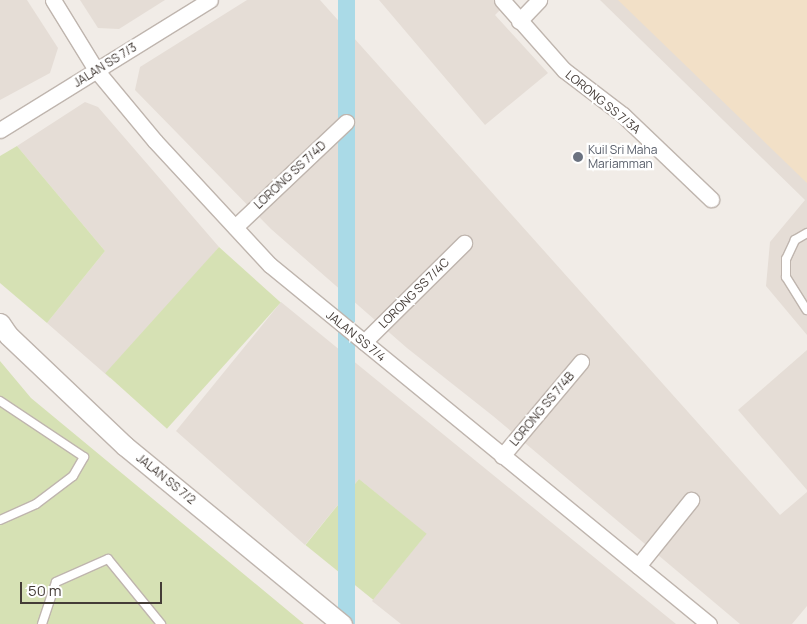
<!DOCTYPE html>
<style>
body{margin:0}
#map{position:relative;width:807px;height:624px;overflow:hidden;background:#f1ece7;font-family:Manrope,sans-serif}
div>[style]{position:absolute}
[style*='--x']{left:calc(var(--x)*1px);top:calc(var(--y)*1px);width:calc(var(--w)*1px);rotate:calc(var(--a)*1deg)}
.residential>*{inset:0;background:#e5ddd6}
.green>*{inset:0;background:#d6e1b4;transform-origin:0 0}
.sand>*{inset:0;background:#f2e0c7}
.water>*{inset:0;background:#aadae7;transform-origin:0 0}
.roads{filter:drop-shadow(1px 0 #bfb5ae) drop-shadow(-1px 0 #bfb5ae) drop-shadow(0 1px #bfb5ae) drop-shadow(0 -1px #bfb5ae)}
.service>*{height:8px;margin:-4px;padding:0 4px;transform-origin:4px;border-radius:4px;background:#fff}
.minor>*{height:15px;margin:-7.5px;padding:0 7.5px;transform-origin:7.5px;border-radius:7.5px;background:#fff}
.tertiary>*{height:19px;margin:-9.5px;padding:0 9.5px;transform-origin:9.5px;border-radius:9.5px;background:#fff}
.dots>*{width:14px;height:14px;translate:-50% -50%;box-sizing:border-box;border:2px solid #fff;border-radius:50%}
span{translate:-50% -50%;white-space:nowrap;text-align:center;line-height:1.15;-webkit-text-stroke:4.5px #fff;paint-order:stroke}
.street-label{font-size:12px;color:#443c37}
.worship-label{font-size:12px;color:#5b616d}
.left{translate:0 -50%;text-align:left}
.scale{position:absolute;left:20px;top:582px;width:142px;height:22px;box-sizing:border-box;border:2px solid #443c37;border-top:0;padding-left:6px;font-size:15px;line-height:18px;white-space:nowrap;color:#443c37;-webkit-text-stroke:4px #fff;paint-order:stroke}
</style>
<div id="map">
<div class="residential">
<div style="clip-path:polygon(0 0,27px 0,58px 48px,50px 73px,0 100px)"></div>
<div style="clip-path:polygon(80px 0,165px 0,119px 29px,98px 28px)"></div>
<div style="clip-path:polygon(247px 0,320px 0,780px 515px,807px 492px,807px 606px,792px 624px,740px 624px,493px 416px,407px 348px,271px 229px,135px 90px,140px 67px)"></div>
<div style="clip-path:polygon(379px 0,510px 0,495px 15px,548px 73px,485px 125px)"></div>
<div style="clip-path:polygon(600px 0,807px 0,807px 335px,766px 286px,770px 242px,805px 200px)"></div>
<div style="clip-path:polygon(85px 102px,98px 107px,219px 247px,110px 378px,47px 323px,105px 251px,17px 146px)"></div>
<div style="clip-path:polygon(281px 302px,676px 624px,401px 624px,372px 601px,426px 534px,359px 479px,305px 545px,176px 431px)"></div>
<div style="clip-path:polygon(807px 350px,807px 490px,738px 410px)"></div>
</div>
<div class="green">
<div style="clip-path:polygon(17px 146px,105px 251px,47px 323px,0 283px,0 156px)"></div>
<div style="left:219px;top:247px;width:83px;height:170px;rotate:42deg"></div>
<div style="clip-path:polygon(0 361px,31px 398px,304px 624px,0 624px)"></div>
<div style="left:359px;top:479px;width:87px;height:85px;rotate:39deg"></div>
</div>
<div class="sand">
<div style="clip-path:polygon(618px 0,807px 0,807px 183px)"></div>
</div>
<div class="water">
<div style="left:338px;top:0;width:17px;height:671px"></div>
</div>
<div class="roads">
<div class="service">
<div style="--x:807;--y:233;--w:14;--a:150"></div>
<div style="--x:795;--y:240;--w:21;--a:115"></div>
<div style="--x:786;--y:259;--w:18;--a:90"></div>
<div style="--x:786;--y:277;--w:39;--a:58"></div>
<div style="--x:0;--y:401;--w:101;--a:33.7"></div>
<div style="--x:84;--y:457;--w:22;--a:120"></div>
<div style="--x:73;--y:476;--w:46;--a:142.9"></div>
<div style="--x:36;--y:504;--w:39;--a:156"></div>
<div style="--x:42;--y:624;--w:44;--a:-71.6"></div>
<div style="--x:56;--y:582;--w:57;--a:-23.9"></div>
<div style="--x:108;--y:559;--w:84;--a:50.8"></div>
</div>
<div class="minor">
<div style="--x:53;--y:0;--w:82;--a:58.4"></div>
<div style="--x:96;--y:70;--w:92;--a:50.3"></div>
<div style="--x:155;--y:141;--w:169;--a:47.2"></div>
<div style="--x:270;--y:265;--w:567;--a:39.28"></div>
<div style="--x:502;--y:0;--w:94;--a:48.5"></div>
<div style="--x:564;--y:70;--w:74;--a:37.3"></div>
<div style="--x:623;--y:115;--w:122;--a:43.7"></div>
<div style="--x:519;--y:21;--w:29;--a:-46"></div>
<div style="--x:0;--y:130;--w:247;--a:-31.8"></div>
<div style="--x:235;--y:227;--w:153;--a:-43.4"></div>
<div style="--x:364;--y:342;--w:141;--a:-44.7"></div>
<div style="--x:502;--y:456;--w:123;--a:-50"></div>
<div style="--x:638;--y:566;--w:85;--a:-51.2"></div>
</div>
<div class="tertiary">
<div style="--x:0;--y:323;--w:14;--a:56"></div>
<div style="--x:8;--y:335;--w:161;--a:43.5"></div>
<div style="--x:125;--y:446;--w:281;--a:39.4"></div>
</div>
</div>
<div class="dots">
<div style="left:578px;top:157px;background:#6b7280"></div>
</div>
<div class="street-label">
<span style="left:105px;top:65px;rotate:-32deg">JALAN SS 7/3</span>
<span style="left:603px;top:102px;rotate:39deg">LORONG SS 7/3A</span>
<span style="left:290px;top:175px;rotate:-43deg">LORONG SS 7/4D</span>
<span style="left:414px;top:293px;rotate:-45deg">LORONG SS 7/4C</span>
<span style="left:356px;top:336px;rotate:39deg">JALAN SS 7/4</span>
<span style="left:542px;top:409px;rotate:-50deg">LORONG SS 7/4B</span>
<span style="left:166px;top:479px;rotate:39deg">JALAN SS 7/2</span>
</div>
<div class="worship-label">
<span class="left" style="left:588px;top:157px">Kuil Sri Maha<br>Mariamman</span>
</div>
<div class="scale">50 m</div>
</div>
